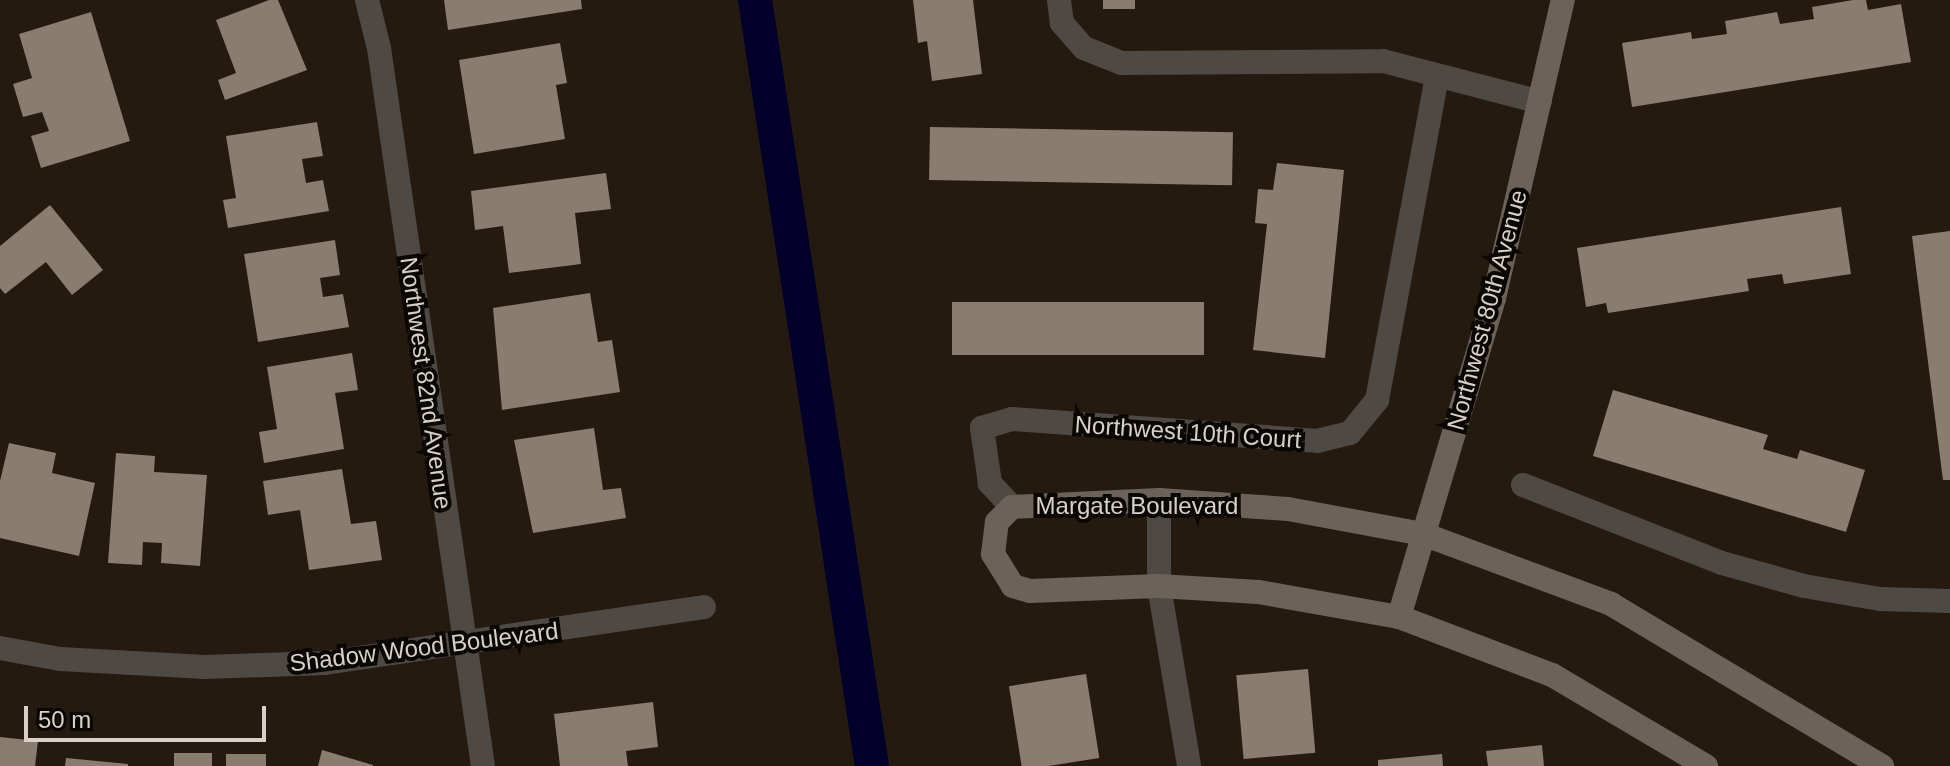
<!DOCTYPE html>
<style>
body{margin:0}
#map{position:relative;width:1950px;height:766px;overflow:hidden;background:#251a10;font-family:Arial,sans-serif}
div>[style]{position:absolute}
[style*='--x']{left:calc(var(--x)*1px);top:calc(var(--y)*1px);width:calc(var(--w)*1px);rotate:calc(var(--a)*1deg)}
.canal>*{height:34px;margin:-17px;padding:0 17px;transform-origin:17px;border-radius:17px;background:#02002a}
.building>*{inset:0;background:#8a7c6f;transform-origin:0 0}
.street>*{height:24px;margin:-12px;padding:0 12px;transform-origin:12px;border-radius:12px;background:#4f4944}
.secondary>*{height:24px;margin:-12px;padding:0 12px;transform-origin:12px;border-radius:12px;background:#6b6259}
span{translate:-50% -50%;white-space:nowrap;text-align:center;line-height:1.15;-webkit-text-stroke:8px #0a0603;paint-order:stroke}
.street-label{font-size:24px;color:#d7d0c9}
.scale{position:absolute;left:24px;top:706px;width:242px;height:36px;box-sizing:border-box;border:4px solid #d7d0c9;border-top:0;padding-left:10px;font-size:24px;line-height:28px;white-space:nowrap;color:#d7d0c9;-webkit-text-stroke:6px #0a0603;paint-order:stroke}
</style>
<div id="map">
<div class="canal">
<div style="--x:755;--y:0;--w:775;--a:81.32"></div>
</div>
<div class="building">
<div style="clip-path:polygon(269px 0,278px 0,307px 70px,225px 100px,218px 80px,236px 73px,216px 20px)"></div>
<div style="clip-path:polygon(444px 0,581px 0,582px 9px,448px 30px)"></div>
<div style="clip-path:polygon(913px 0,973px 0,982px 74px,932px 81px,927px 41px,918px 43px)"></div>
<div style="left:1103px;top:0;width:32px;height:9px"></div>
<div style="clip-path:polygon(1853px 0,1866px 0,1868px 10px,1901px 4px,1911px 62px,1632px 107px,1622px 43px,1691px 32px,1692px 39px,1727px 34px,1725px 21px,1777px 12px,1780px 24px,1814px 19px,1812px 7px)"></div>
<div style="clip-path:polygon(91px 12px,130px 141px,41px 168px,31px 136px,49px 131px,42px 112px,23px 117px,13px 84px,32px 78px,19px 34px)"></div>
<div style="clip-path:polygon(560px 43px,567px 83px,556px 85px,565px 139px,474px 154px,459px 60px)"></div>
<div style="clip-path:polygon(317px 122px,323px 156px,302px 159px,306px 183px,323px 180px,329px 211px,228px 228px,223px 200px,236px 198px,226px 136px)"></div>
<div style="left:930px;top:127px;width:303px;height:53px;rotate:1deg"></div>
<div style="clip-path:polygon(1277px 163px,1344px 170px,1325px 358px,1253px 350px,1267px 224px,1255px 223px,1258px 189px,1273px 190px)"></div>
<div style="clip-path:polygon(606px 173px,611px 209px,575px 213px,581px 264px,509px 273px,503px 226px,475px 230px,471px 191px)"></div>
<div style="clip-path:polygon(50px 205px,103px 270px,72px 295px,46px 262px,5px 294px,0 288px,0 246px)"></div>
<div style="clip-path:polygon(1841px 207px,1851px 274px,1784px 284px,1782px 274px,1747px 279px,1749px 291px,1608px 313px,1606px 303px,1586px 307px,1577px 248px)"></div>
<div style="clip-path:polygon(1950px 231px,1950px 480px,1943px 480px,1912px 236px)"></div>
<div style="clip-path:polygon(335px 240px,340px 275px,320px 278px,323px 297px,343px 294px,349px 327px,258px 342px,244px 254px)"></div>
<div style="clip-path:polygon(590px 293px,598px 342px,612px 340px,620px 392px,502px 410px,493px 308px)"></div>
<div style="left:1204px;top:302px;width:53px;height:252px;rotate:90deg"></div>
<div style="clip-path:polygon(352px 353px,358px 390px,335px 393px,344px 449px,264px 463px,259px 432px,277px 429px,267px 367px)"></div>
<div style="clip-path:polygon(1613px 390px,1768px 435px,1763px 449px,1797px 459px,1800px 450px,1865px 470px,1846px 532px,1593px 456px)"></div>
<div style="clip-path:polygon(594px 428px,603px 490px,621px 488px,626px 518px,533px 533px,514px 440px)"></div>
<div style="clip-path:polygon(9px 443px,56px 453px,52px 473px,95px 483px,79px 556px,0 538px,0 481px)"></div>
<div style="clip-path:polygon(116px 453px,155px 456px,154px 472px,207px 475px,200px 566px,161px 563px,162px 543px,143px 542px,142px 565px,108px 563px)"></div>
<div style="clip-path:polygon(342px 469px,351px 524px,376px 521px,382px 560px,309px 570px,300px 510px,268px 515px,263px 481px)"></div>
<div style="left:1308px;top:669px;width:84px;height:72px;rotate:85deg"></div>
<div style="left:1086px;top:674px;width:85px;height:78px;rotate:81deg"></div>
<div style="clip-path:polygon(653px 702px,658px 747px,626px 751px,628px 766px,560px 766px,554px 714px)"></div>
<div style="clip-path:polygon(0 737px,38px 741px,35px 766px,0 766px)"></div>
<div style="clip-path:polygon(1542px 745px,1544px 766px,1488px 766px,1486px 751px)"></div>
<div style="clip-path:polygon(322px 750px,373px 765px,373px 766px,318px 766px)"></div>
<div style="left:174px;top:753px;width:38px;height:13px"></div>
<div style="left:266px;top:754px;width:12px;height:40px;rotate:90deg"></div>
<div style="clip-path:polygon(1442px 754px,1443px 766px,1378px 766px,1378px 760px)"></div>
<div style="clip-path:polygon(66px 758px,128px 764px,128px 766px,65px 766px)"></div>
</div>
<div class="street">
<div style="--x:367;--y:0;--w:49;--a:76"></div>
<div style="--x:379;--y:48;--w:725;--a:81.76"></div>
<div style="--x:1059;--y:0;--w:23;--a:83"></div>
<div style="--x:1062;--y:23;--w:33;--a:49"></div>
<div style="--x:1084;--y:48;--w:40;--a:22"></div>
<div style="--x:1121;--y:63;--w:262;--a:-0.4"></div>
<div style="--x:1383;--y:61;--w:162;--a:14.6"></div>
<div style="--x:1523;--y:485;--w:214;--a:21.4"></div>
<div style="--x:1722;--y:563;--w:85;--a:15.7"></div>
<div style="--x:1804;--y:586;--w:77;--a:9.7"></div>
<div style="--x:1880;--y:599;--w:70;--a:1.6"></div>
<div style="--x:1159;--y:500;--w:86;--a:90"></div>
<div style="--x:1159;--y:586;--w:182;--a:80.5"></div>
<div style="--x:1012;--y:507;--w:33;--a:-133"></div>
<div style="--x:990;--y:483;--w:56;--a:-98.3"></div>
<div style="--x:982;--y:428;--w:31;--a:-17"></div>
<div style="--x:1012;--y:419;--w:306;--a:4.1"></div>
<div style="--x:1317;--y:441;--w:34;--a:-14"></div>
<div style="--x:1350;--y:433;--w:43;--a:-50.7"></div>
<div style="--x:1377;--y:400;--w:330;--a:-79.5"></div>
<div style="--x:0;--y:648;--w:61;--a:10.4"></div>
<div style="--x:60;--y:659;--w:145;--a:3.2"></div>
<div style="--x:205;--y:667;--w:120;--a:-1.9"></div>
<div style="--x:325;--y:663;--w:383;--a:-8.4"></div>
</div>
<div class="secondary">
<div style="--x:1399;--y:617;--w:333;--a:-73.4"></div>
<div style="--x:1494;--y:298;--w:306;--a:-77"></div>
<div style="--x:1706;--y:766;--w:179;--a:-149.4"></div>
<div style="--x:1552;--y:675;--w:164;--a:-159.2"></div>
<div style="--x:1399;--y:617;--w:143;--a:-169.9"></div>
<div style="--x:1258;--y:592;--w:99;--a:-176.5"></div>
<div style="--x:1159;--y:586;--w:129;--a:177.8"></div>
<div style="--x:1030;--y:591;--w:18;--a:-164"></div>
<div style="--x:1013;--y:586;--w:38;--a:-122"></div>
<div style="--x:993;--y:554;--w:32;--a:-83"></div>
<div style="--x:997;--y:522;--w:21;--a:-45"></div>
<div style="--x:1012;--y:507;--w:147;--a:-2.7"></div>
<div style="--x:1159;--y:500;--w:129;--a:4"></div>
<div style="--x:1288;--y:509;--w:137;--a:10.5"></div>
<div style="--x:1423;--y:534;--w:201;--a:20.4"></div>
<div style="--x:1611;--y:604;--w:316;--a:30.9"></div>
</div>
<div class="street-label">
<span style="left:1487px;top:310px;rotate:-75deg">Northwest 80th Avenue</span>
<span style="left:426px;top:383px;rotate:82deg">Northwest 82nd Avenue</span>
<span style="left:1188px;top:432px;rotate:4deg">Northwest 10th Court</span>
<span style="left:1137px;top:506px">Margate Boulevard</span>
<span style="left:424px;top:647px;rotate:-7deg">Shadow Wood Boulevard</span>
</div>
<div class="scale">50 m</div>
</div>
